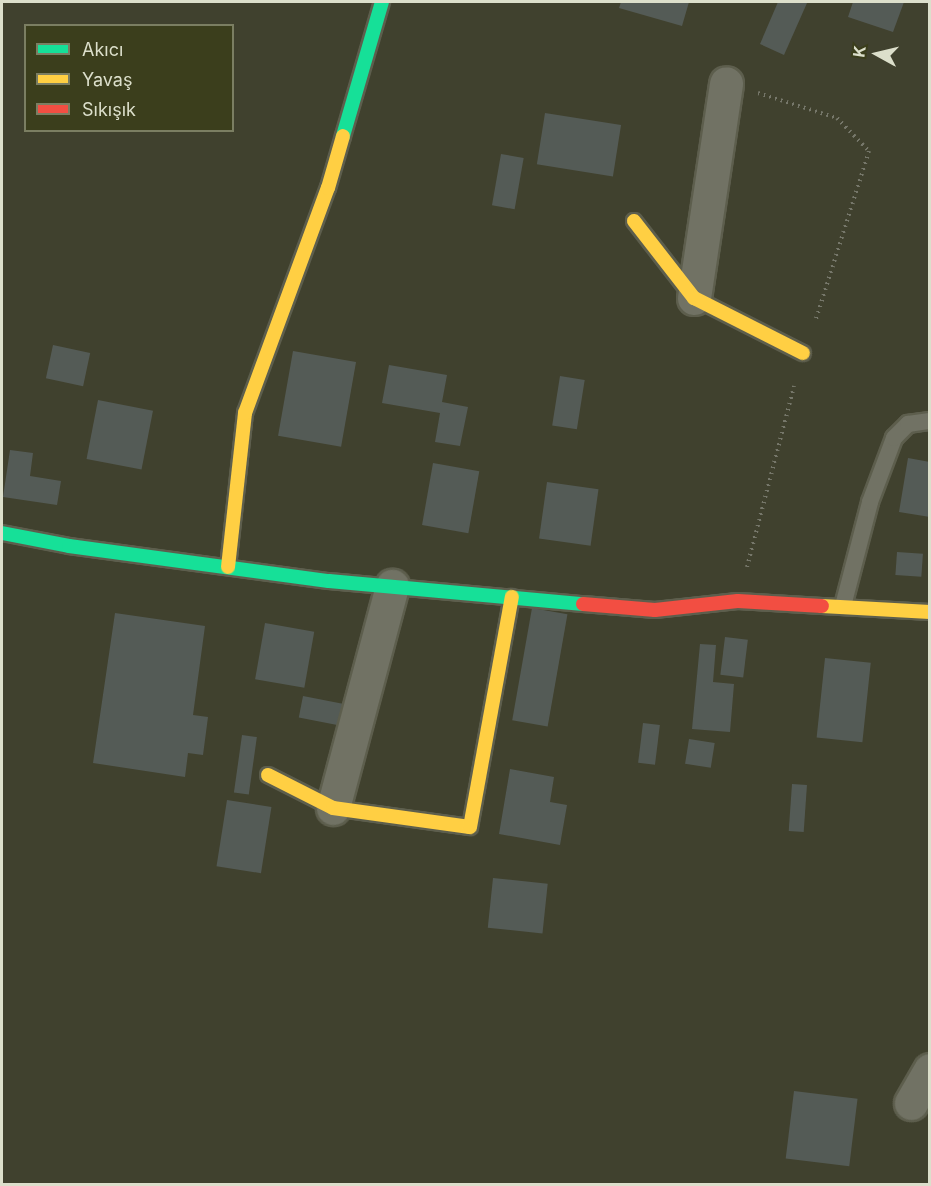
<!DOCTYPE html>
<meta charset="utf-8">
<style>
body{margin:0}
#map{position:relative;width:931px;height:1186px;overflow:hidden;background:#40412e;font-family:Inter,sans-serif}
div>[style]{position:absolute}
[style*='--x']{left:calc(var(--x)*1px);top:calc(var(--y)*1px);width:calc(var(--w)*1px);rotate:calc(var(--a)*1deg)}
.building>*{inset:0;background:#545b56;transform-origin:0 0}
.path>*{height:4px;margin-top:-2px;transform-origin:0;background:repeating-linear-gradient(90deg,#76776a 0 1.5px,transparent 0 6px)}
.roads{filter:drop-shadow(2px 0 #5d5e4d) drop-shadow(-2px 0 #5d5e4d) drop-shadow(0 2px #5d5e4d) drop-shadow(0 -2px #5d5e4d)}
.lane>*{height:16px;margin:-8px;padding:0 8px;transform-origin:8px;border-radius:8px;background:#717264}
.street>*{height:33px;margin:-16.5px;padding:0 16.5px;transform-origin:16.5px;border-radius:16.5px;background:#717264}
.fast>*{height:14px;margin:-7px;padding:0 7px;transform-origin:7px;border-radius:7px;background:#16e098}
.slow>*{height:14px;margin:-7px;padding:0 7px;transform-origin:7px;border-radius:7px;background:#ffcf43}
.jam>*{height:14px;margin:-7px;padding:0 7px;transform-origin:7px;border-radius:7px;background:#f24e42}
span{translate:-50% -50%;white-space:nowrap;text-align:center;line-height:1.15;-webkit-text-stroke:4.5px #3b3e1c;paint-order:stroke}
.frame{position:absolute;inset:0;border:3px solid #dcdfcb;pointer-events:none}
.legend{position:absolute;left:24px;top:24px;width:210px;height:108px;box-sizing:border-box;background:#3b3e1c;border:2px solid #7b7e62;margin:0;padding:8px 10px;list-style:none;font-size:18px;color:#dcdfcb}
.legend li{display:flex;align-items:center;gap:12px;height:30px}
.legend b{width:30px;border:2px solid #7b7e62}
.north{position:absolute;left:847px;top:24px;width:60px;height:60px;-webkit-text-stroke:4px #3b3e1c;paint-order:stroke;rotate:278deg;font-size:16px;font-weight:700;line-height:24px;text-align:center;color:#dcdfcb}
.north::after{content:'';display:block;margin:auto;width:21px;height:27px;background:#dcdfcb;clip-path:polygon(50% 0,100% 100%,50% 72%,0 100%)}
</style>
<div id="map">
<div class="building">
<div style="clip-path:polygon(621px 2px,689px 2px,682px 26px,619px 8px)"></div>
<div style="clip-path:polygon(778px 2px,807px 3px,784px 55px,760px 44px)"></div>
<div style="clip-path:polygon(853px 2px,904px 2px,893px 32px,848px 17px)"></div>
<div style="left:545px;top:113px;width:77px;height:52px;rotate:9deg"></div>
<div style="left:501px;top:154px;width:23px;height:52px;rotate:10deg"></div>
<div style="left:53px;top:345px;width:38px;height:34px;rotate:12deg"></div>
<div style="left:293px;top:351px;width:64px;height:86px;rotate:10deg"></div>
<div style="clip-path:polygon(389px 365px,447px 375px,442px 402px,468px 407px,460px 446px,435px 442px,440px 413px,382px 403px)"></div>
<div style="left:560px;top:376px;width:25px;height:50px;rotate:9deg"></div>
<div style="left:98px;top:400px;width:56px;height:60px;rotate:11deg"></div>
<div style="clip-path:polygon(10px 450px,33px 453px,30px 476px,61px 481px,57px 505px,3px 497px)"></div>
<div style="clip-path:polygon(908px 458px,930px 462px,930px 517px,899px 512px)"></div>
<div style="left:433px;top:463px;width:47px;height:63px;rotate:10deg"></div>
<div style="left:547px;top:482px;width:52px;height:57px;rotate:8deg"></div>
<div style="left:897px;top:552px;width:26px;height:23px;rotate:4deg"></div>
<div style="left:532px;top:608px;width:36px;height:114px;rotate:10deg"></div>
<div style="clip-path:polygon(115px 613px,205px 626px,193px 715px,208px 717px,203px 755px,188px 753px,185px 777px,93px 763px)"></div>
<div style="left:265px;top:623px;width:50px;height:57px;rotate:10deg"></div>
<div style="left:725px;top:637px;width:23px;height:38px;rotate:7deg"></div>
<div style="clip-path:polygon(700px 644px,716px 645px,713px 682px,734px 684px,730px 732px,692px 729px)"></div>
<div style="left:825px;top:658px;width:46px;height:80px;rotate:6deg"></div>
<div style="left:303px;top:696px;width:43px;height:22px;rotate:11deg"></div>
<div style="left:643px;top:723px;width:17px;height:40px;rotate:7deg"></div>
<div style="left:242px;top:735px;width:15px;height:58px;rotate:8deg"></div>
<div style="left:689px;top:739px;width:26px;height:25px;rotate:9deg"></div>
<div style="clip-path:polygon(510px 769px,554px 777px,550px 802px,567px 805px,560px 845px,499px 834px)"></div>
<div style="left:792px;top:784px;width:15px;height:47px;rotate:4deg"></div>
<div style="left:227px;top:800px;width:45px;height:67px;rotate:9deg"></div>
<div style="left:493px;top:878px;width:55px;height:50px;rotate:6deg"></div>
<div style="left:794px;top:1091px;width:64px;height:68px;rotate:7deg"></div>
</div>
<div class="path">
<div style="--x:758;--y:93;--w:83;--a:17.6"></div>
<div style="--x:837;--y:118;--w:46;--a:45.9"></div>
<div style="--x:869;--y:151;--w:179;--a:107.5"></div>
<div style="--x:747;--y:567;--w:187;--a:-75.4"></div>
</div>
<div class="roads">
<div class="lane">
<div style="--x:843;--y:606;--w:107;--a:-75.4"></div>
<div style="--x:870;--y:502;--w:68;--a:-69.4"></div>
<div style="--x:894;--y:438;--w:20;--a:-45"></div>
<div style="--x:908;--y:424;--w:22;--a:-8"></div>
</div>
<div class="street">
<div style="--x:694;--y:298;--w:217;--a:-81.5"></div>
<div style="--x:333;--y:808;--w:230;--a:-75.1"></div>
<div style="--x:911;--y:1103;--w:38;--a:-60"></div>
</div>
<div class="fast">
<div style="--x:343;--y:136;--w:140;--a:-73.8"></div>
<div style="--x:2;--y:533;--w:68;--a:11"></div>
<div style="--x:69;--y:546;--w:262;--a:7.7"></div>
<div style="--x:329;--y:581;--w:255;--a:5.2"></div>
</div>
<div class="slow">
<div style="--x:634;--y:221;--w:98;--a:52.1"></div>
<div style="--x:694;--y:298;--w:122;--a:26.8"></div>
<div style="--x:228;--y:567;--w:155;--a:-83.7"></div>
<div style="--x:245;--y:413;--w:240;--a:-69.8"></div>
<div style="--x:328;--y:188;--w:54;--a:-73.9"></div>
<div style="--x:822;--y:606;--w:108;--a:3.2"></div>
<div style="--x:268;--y:775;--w:73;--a:26.9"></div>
<div style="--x:333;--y:808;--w:138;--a:7.9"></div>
<div style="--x:470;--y:827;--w:234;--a:-79.7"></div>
</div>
<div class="jam">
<div style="--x:583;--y:604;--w:72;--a:4.8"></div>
<div style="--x:655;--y:610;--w:83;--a:-6.2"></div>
<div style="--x:738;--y:601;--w:84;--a:3.4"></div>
</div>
</div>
<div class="frame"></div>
<ul class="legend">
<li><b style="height:8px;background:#16e098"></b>Akıcı</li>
<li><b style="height:8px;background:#ffcf43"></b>Yavaş</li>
<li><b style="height:8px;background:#f24e42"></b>Sıkışık</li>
</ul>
<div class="north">K</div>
</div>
